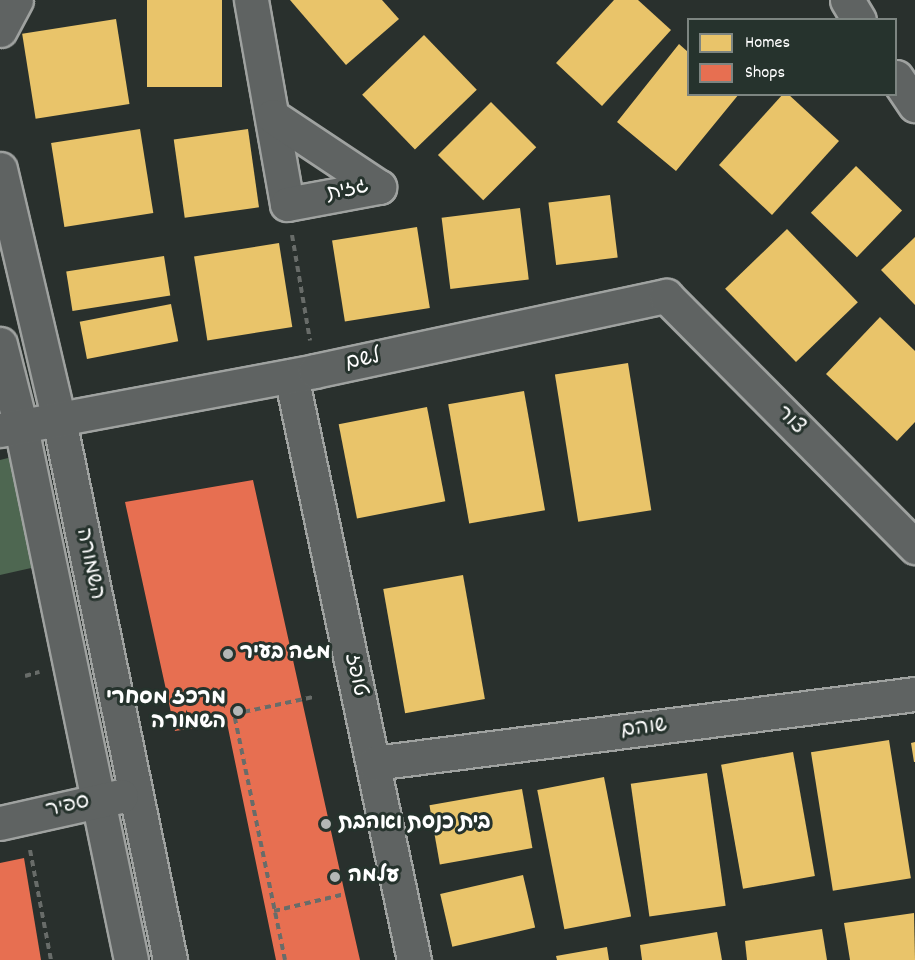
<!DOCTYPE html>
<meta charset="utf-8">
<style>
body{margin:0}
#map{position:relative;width:915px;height:960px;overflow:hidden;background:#29302d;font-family:Dekko,"Playpen Sans Hebrew",sans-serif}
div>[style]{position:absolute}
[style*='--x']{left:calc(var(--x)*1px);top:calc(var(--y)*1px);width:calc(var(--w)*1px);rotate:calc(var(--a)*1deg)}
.green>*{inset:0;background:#4e6751}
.homes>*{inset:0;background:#e9c46a;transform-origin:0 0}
.shops>*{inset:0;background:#e76f51}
.path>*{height:4px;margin-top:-2px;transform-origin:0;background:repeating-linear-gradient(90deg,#686c69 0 6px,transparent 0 10.5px)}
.roads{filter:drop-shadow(2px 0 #9fa2a0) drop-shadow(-2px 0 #9fa2a0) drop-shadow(0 2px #9fa2a0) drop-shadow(0 -2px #9fa2a0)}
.minor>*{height:33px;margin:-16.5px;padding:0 16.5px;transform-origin:16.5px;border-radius:16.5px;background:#5f6362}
.dots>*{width:16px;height:16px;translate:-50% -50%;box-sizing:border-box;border:3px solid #26332d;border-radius:50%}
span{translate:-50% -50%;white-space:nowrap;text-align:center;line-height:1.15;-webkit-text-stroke:6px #26332d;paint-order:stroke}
.street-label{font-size:21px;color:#fff}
.poi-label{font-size:21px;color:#fff;font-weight:700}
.left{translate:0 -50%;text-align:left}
.right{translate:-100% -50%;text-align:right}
.legend{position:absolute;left:687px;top:18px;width:210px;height:78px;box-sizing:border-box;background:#26332d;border:2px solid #7d8581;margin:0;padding:8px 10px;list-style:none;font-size:18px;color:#fff}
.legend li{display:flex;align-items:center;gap:12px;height:30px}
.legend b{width:30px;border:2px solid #7d8581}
</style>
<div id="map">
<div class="green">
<div style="clip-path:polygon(16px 456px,40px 566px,0 575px,0 460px)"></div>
</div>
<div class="homes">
<div style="left:147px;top:0;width:75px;height:87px"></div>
<div style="clip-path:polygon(290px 0,382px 0,399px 19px,346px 65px)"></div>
<div style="clip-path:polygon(614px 0,638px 0,671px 30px,602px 106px,556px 63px)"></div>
<div style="left:116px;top:19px;width:86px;height:95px;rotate:81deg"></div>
<div style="left:424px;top:35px;width:76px;height:86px;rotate:46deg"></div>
<div style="clip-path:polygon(679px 44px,688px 52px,688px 94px,739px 94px,676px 171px,617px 122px)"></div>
<div style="clip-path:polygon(783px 94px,788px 94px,839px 141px,772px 215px,719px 165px)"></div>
<div style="left:491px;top:102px;width:64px;height:75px;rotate:45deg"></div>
<div style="left:140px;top:129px;width:85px;height:90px;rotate:81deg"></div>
<div style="left:248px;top:129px;width:79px;height:75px;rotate:82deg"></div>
<div style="left:856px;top:166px;width:64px;height:65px;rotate:44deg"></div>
<div style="left:610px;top:195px;width:63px;height:62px;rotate:83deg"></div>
<div style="left:520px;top:208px;width:72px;height:79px;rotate:83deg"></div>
<div style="left:417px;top:227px;width:82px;height:86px;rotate:81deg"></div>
<div style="left:787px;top:229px;width:102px;height:86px;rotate:46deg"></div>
<div style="clip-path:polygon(915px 237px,915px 305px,881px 270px)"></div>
<div style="left:279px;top:243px;width:85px;height:86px;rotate:81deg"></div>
<div style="left:164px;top:256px;width:40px;height:99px;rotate:81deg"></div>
<div style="left:171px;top:304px;width:38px;height:93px;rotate:79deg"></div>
<div style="clip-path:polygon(880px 317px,915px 351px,915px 422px,897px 441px,826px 374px)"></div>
<div style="left:628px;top:363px;width:149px;height:74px;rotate:81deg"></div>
<div style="left:524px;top:391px;width:121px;height:77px;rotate:80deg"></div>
<div style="left:427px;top:407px;width:96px;height:90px;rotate:79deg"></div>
<div style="left:463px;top:575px;width:126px;height:81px;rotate:80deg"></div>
<div style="left:889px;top:740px;width:140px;height:79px;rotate:81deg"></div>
<div style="clip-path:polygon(915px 742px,915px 762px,914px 762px,911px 743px)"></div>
<div style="left:793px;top:752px;width:126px;height:73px;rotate:80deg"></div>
<div style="left:707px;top:773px;width:134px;height:77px;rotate:82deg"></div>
<div style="left:604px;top:777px;width:142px;height:68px;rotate:79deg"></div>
<div style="left:522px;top:789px;width:60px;height:94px;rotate:80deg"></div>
<div style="left:523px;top:875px;width:54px;height:85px;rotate:77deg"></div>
<div style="clip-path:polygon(914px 913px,915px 960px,850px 960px,844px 923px)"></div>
<div style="clip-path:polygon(822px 929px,827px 960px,747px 960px,745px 941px)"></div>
<div style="clip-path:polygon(717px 932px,722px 960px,642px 960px,640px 945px)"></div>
<div style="clip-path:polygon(607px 947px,609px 960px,557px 960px,556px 956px)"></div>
</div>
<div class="shops">
<div style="clip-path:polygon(253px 480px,345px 894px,360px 960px,276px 960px,227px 723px,175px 731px,125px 502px)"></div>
<div style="clip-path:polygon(24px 858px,41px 960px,0 960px,0 863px)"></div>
</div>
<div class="path">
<div style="--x:292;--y:235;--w:107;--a:80.3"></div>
<div style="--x:25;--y:676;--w:15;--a:-16"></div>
<div style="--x:30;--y:850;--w:112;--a:79.2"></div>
<div style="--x:274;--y:911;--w:73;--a:-13.5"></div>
<div style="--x:285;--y:960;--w:251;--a:-101.7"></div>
<div style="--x:234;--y:714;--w:81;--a:-12.1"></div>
</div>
<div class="roads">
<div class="minor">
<div style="--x:251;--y:0;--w:207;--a:80"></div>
<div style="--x:287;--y:204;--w:94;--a:-10.5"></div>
<div style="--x:379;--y:187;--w:128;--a:-146.4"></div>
<div style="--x:847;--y:0;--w:23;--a:59"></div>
<div style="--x:0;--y:30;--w:34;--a:-62"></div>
<div style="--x:896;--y:77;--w:34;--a:56"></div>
<div style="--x:0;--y:169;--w:258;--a:76.8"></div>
<div style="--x:59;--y:420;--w:551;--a:78.38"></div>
<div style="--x:0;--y:344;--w:86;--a:75.8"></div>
<div style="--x:21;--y:427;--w:544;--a:78.34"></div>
<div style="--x:291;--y:376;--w:597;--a:78.11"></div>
<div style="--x:0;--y:430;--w:320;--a:-10.6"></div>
<div style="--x:315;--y:371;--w:359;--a:-12.1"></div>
<div style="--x:666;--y:296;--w:354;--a:45.2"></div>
<div style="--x:374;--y:763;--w:545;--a:-7.27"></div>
<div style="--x:0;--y:823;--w:124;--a:-12.6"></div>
</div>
</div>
<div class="dots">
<div style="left:228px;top:654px;background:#b4b7b6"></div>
<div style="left:238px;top:711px;background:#b4b7b6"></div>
<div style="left:326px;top:824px;background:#b4b7b6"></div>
<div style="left:335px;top:877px;background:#b4b7b6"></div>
</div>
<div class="street-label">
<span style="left:348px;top:191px;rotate:-13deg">גזית</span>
<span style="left:363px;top:361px;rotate:-12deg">לשם</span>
<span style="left:790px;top:421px;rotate:45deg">צור</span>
<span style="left:89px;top:564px;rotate:78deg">השמורה</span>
<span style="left:355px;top:675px;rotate:78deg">טופז</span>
<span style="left:644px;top:729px;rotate:-7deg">שוהם</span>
<span style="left:68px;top:807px;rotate:-13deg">ספיר</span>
</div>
<div class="poi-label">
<span class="left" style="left:240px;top:654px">מגה בעיר</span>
<span class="right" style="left:226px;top:711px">מרכז מסחרי<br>השמורה</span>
<span class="left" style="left:338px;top:824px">בית כנסת ואהבת</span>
<span class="left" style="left:348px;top:877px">עלמה</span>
</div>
<ul class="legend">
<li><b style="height:16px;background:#e9c46a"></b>Homes</li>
<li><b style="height:16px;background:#e76f51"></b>Shops</li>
</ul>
</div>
